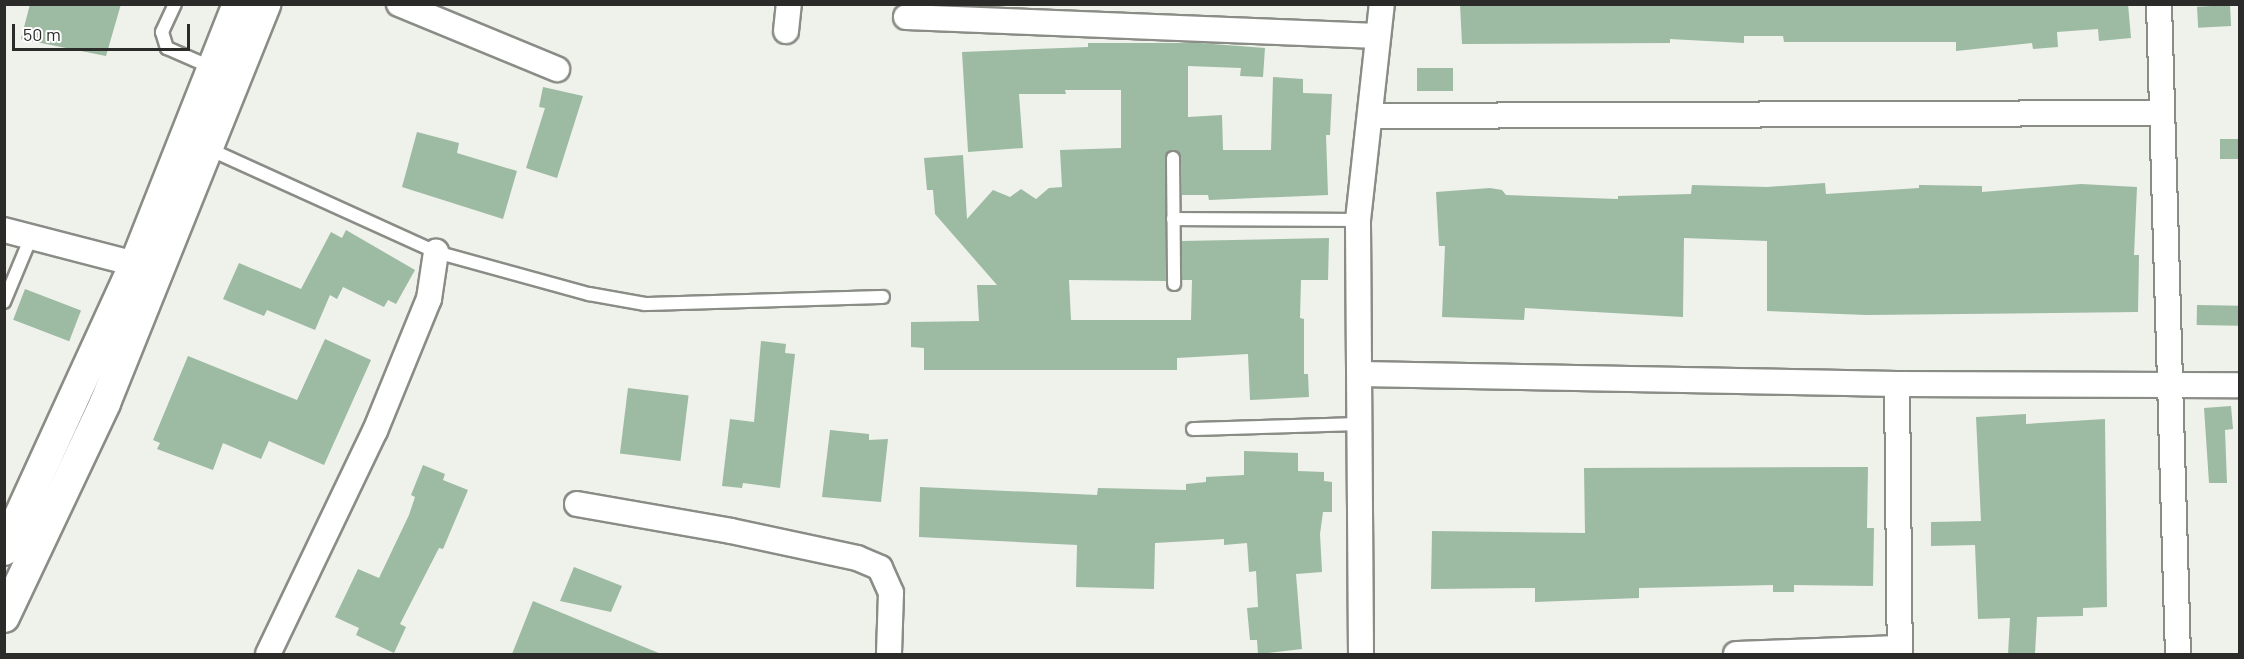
<!DOCTYPE html>
<style>
body{margin:0}
#map{position:relative;width:2244px;height:659px;overflow:hidden;background:#eff1eb;font-family:Barlow,sans-serif}
div>[style]{position:absolute}
[style*='--x']{left:calc(var(--x)*1px);top:calc(var(--y)*1px);width:calc(var(--w)*1px);rotate:calc(var(--a)*1deg)}
.building>*{inset:0;background:#9dbaa3;transform-origin:0 0}
.roads{filter:drop-shadow(2px 0 #8a8c86) drop-shadow(-2px 0 #8a8c86) drop-shadow(0 2px #8a8c86) drop-shadow(0 -2px #8a8c86)}
.service>*{height:12px;margin:-6px;padding:0 6px;transform-origin:6px;border-radius:6px;background:#fff}
.minor>*{height:24px;margin:-12px;padding:0 12px;transform-origin:12px;border-radius:12px;background:#fff}
.tertiary>*{height:30px;margin:-15px;padding:0 15px;transform-origin:15px;border-radius:15px;background:#fff}
span{translate:-50% -50%;white-space:nowrap;text-align:center;line-height:1.15;-webkit-text-stroke:6px #fff;paint-order:stroke}
.frame{position:absolute;inset:0;border:6px solid #2b2b29;pointer-events:none}
.scale{position:absolute;left:12px;top:24px;width:178px;height:27px;box-sizing:border-box;border:3px solid #2b2b29;border-top:0;padding-left:8px;font-size:18px;line-height:21px;white-space:nowrap;color:#2b2b29;-webkit-text-stroke:4px #fff;paint-order:stroke}
</style>
<div id="map">
<div class="building">
<div style="clip-path:polygon(30px 4px,121px 4px,106px 56px,21px 39px)"></div>
<div style="clip-path:polygon(1460px 4px,2128px 4px,2131px 38px,2099px 41px,2098px 29px,2057px 32px,2058px 47px,2033px 49px,2032px 43px,1956px 51px,1956px 42px,1784px 42px,1783px 36px,1744px 36px,1744px 43px,1670px 39px,1670px 43px,1462px 44px)"></div>
<div style="left:2230px;top:5px;width:21px;height:33px;rotate:87deg"></div>
<div style="clip-path:polygon(1088px 43px,1200px 43px,1265px 48px,1263px 77px,1240px 76px,1241px 68px,1188px 66px,1188px 117px,1222px 115px,1223px 150px,1271px 150px,1273px 77px,1303px 79px,1303px 93px,1332px 94px,1330px 135px,1326px 135px,1328px 195px,1209px 200px,1208px 195px,1182px 195px,1181px 157px,1177px 151px,1169px 151px,1165px 158px,1166px 281px,1069px 280px,1071px 320px,1191px 320px,1192px 280px,1182px 280px,1182px 241px,1329px 238px,1328px 280px,1301px 280px,1300px 318px,1304px 319px,1304px 374px,1308px 374px,1309px 397px,1250px 400px,1248px 354px,1177px 358px,1177px 370px,924px 370px,924px 348px,911px 347px,911px 322px,979px 321px,977px 285px,997px 285px,935px 214px,933px 190px,927px 190px,924px 158px,963px 155px,967px 219px,993px 190px,1010px 197px,1021px 189px,1036px 199px,1049px 188px,1062px 187px,1060px 150px,1121px 148px,1121px 90px,1065px 90px,1066px 94px,1019px 94px,1023px 148px,968px 152px,962px 52px,1088px 47px)"></div>
<div style="left:1453px;top:68px;width:23px;height:36px;rotate:90deg"></div>
<div style="clip-path:polygon(543px 87px,583px 96px,557px 178px,526px 168px,545px 108px,539px 107px)"></div>
<div style="clip-path:polygon(417px 132px,459px 143px,457px 153px,517px 171px,503px 219px,402px 187px)"></div>
<div style="left:2220px;top:139px;width:20px;height:20px"></div>
<div style="clip-path:polygon(1825px 183px,1826px 194px,1919px 188px,1919px 185px,1982px 186px,1982px 192px,2081px 184px,2137px 187px,2134px 255px,2139px 255px,2138px 312px,1866px 315px,1767px 311px,1767px 241px,1684px 238px,1683px 317px,1525px 308px,1524px 320px,1442px 317px,1445px 246px,1439px 246px,1436px 192px,1490px 188px,1502px 190px,1506px 195px,1618px 199px,1618px 196px,1691px 194px,1692px 185px,1767px 187px)"></div>
<div style="clip-path:polygon(346px 230px,415px 270px,396px 304px,388px 300px,384px 307px,343px 287px,337px 299px,330px 295px,315px 330px,267px 310px,264px 316px,223px 299px,239px 263px,301px 289px,331px 232px,342px 238px)"></div>
<div style="left:25px;top:289px;width:60px;height:33px;rotate:21deg"></div>
<div style="left:2197px;top:305px;width:43px;height:20px;rotate:1deg"></div>
<div style="clip-path:polygon(325px 339px,371px 360px,324px 465px,269px 441px,261px 459px,223px 443px,213px 470px,157px 449px,160px 443px,153px 440px,188px 356px,297px 400px)"></div>
<div style="clip-path:polygon(761px 341px,786px 344px,785px 353px,795px 354px,780px 488px,743px 483px,742px 488px,722px 486px,730px 419px,754px 422px)"></div>
<div style="left:628px;top:388px;width:61px;height:66px;rotate:7deg"></div>
<div style="clip-path:polygon(2231px 406px,2233px 429px,2225px 430px,2227px 483px,2209px 483px,2204px 408px)"></div>
<div style="clip-path:polygon(2026px 414px,2026px 424px,2105px 419px,2107px 607px,2083px 608px,2083px 616px,2037px 617px,2035px 654px,2008px 654px,2010px 618px,1978px 619px,1975px 545px,1931px 546px,1931px 522px,1981px 521px,1976px 417px)"></div>
<div style="clip-path:polygon(830px 430px,869px 434px,869px 440px,888px 439px,881px 502px,822px 497px)"></div>
<div style="clip-path:polygon(1244px 451px,1298px 453px,1298px 471px,1324px 472px,1324px 481px,1332px 482px,1332px 512px,1323px 512px,1320px 534px,1322px 572px,1296px 574px,1302px 649px,1258px 654px,1257px 640px,1250px 640px,1247px 608px,1258px 607px,1256px 571px,1249px 572px,1247px 543px,1224px 545px,1224px 539px,1155px 543px,1154px 589px,1076px 587px,1077px 545px,919px 537px,920px 487px,1097px 495px,1098px 488px,1186px 490px,1186px 484px,1206px 482px,1206px 477px,1244px 475px)"></div>
<div style="clip-path:polygon(423px 465px,445px 474px,443px 480px,468px 490px,443px 549px,439px 548px,400px 624px,406px 627px,394px 653px,356px 635px,359px 628px,335px 617px,358px 569px,379px 578px,409px 515px,415px 497px,411px 495px)"></div>
<div style="clip-path:polygon(1868px 467px,1867px 528px,1874px 528px,1873px 586px,1794px 585px,1794px 592px,1773px 592px,1773px 585px,1639px 588px,1639px 598px,1535px 602px,1535px 588px,1431px 589px,1432px 531px,1585px 533px,1584px 468px)"></div>
<div style="clip-path:polygon(574px 567px,622px 586px,611px 612px,560px 601px)"></div>
<div style="clip-path:polygon(533px 601px,567px 615px,661px 654px,512px 654px)"></div>
</div>
<div class="roads">
<div class="service">
<div style="--x:175;--y:4;--w:31;--a:115"></div>
<div style="--x:162;--y:32;--w:17;--a:73"></div>
<div style="--x:167;--y:48;--w:50;--a:23.5"></div>
<div style="--x:209;--y:149;--w:249;--a:24.4"></div>
<div style="--x:436;--y:252;--w:159;--a:15.4"></div>
<div style="--x:589;--y:294;--w:57;--a:10.1"></div>
<div style="--x:645;--y:304;--w:238;--a:-1.7"></div>
<div style="--x:1173;--y:158;--w:126;--a:89.5"></div>
<div style="--x:1173;--y:219;--w:185;--a:0.3"></div>
<div style="--x:4;--y:302;--w:70;--a:-67.4"></div>
<div style="--x:1193;--y:429;--w:168;--a:-1.7"></div>
</div>
<div class="minor">
<div style="--x:399;--y:4;--w:171;--a:22.4"></div>
<div style="--x:2159;--y:4;--w:650;--a:88.33"></div>
<div style="--x:906;--y:17;--w:472;--a:2.3"></div>
<div style="--x:786;--y:31;--w:27;--a:-84"></div>
<div style="--x:1371;--y:116;--w:791;--a:-0.22"></div>
<div style="--x:4;--y:230;--w:135;--a:14.5"></div>
<div style="--x:1360;--y:374;--w:537;--a:1.07"></div>
<div style="--x:1897;--y:384;--w:343;--a:0.2"></div>
<div style="--x:1897;--y:384;--w:270;--a:89.4"></div>
<div style="--x:577;--y:504;--w:156;--a:9.9"></div>
<div style="--x:731;--y:531;--w:129;--a:12.1"></div>
<div style="--x:857;--y:558;--w:25;--a:23"></div>
<div style="--x:880;--y:568;--w:27;--a:66"></div>
<div style="--x:891;--y:593;--w:61;--a:91.9"></div>
<div style="--x:268;--y:654;--w:247;--a:-64.4"></div>
<div style="--x:375;--y:431;--w:143;--a:-67.8"></div>
<div style="--x:429;--y:299;--w:48;--a:-81.5"></div>
<div style="--x:1361;--y:654;--w:434;--a:-90.4"></div>
<div style="--x:1358;--y:220;--w:217;--a:-83.7"></div>
<div style="--x:1736;--y:654;--w:164;--a:-2.1"></div>
</div>
<div class="tertiary">
<div style="--x:4;--y:550;--w:315;--a:-65.4"></div>
<div style="--x:135;--y:264;--w:280;--a:-68.4"></div>
<div style="--x:4;--y:617;--w:237;--a:-64.7"></div>
<div style="--x:105;--y:403;--w:430;--a:-68.1"></div>
</div>
</div>
<div class="frame"></div>
<div class="scale">50 m</div>
</div>
